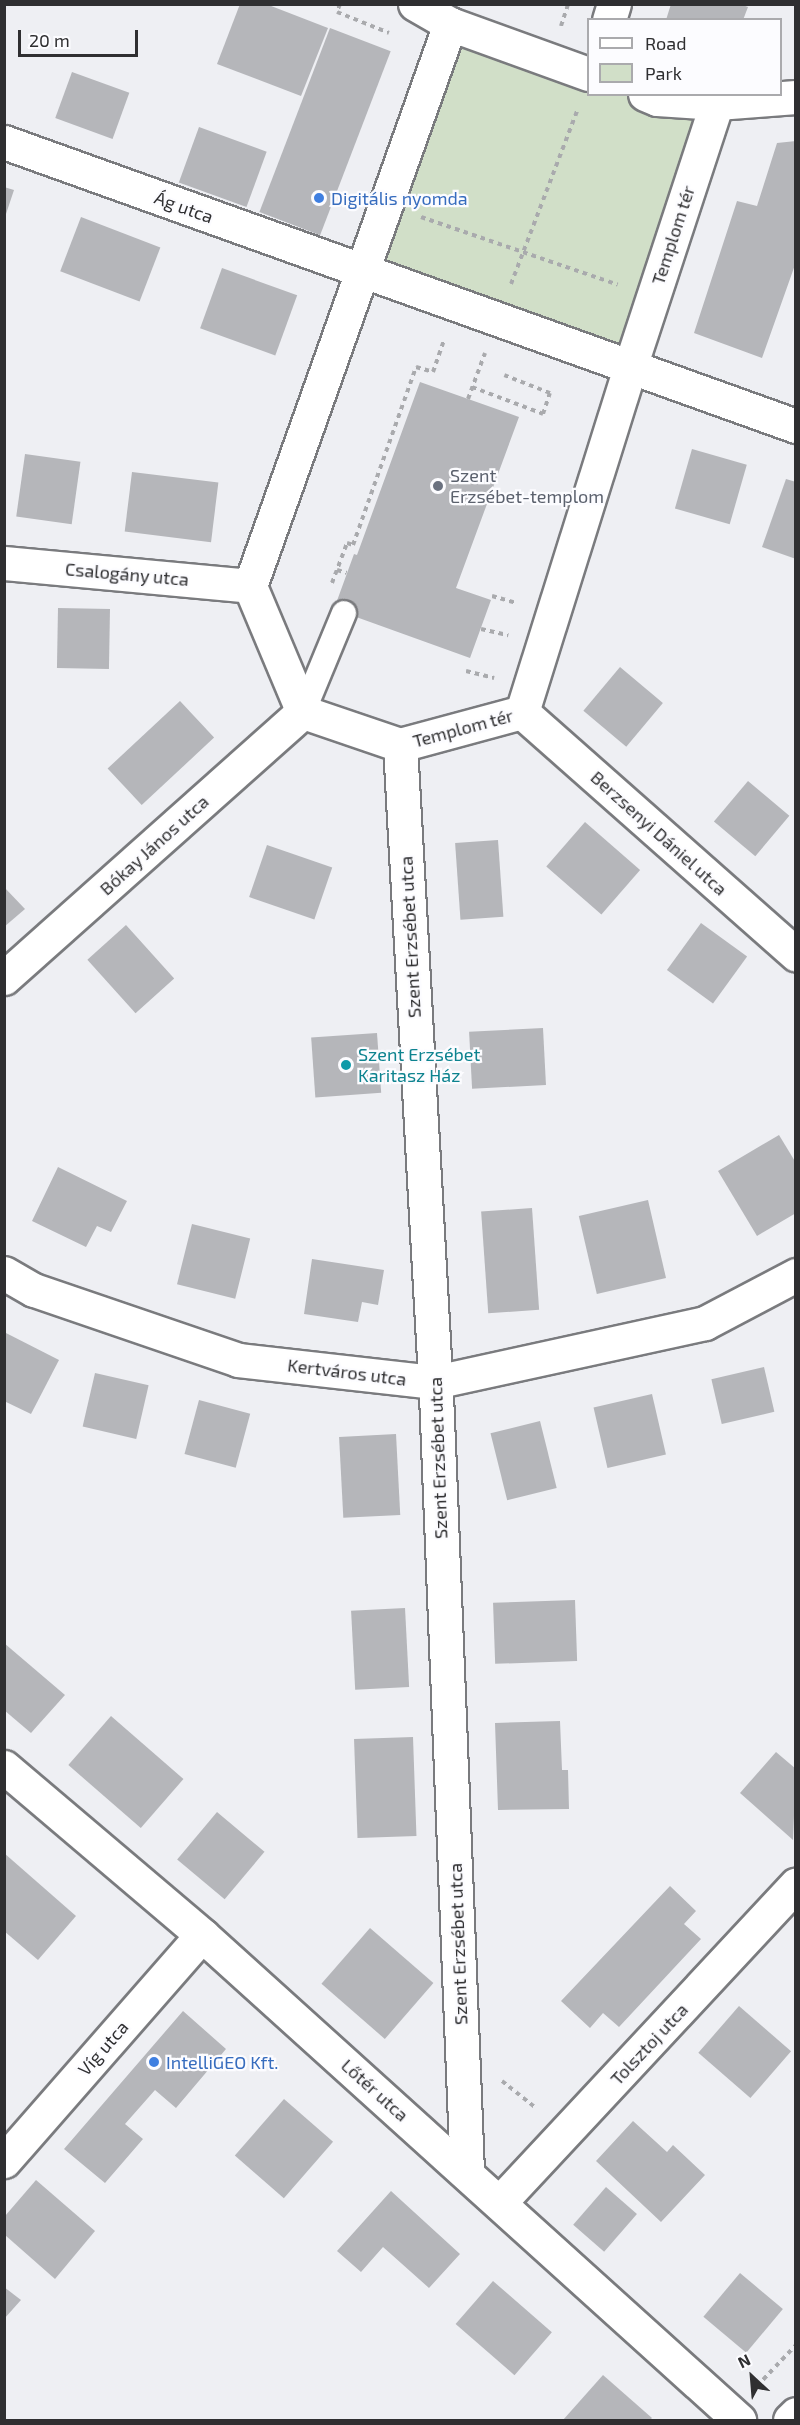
<!DOCTYPE html>
<meta charset="utf-8">
<style>
body{margin:0}
#map{position:relative;width:800px;height:2425px;overflow:hidden;background:#eeeff3;font-family:"Exo 2",sans-serif}
div>[style]{position:absolute}
[style*='--x']{left:calc(var(--x)*1px);top:calc(var(--y)*1px);width:calc(var(--w)*1px);rotate:calc(var(--a)*1deg)}
.green>*{inset:0;background:#d1dfc8}
.building>*{inset:0;background:#b5b6ba;transform-origin:0 0}
.path>*{height:4px;margin-top:-2px;transform-origin:0;background:repeating-linear-gradient(90deg,#a9aaad 0 4.5px,transparent 0 9px)}
.roads{filter:drop-shadow(2px 0 #7a7b7e) drop-shadow(-2px 0 #7a7b7e) drop-shadow(0 2px #7a7b7e) drop-shadow(0 -2px #7a7b7e)}
.service>*{height:24px;margin:-12px;padding:0 12px;transform-origin:12px;border-radius:12px;background:#fff}
.minor>*{height:33px;margin:-16.5px;padding:0 16.5px;transform-origin:16.5px;border-radius:16.5px;background:#fff}
.tertiary>*{height:33px;margin:-16.5px;padding:0 16.5px;transform-origin:16.5px;border-radius:16.5px;background:#fff}
.dots>*{width:16px;height:16px;translate:-50% -50%;box-sizing:border-box;border:3px solid #fcfcff;border-radius:50%}
span{translate:-50% -50%;white-space:nowrap;text-align:center;line-height:1.15;-webkit-text-stroke:4.5px #fcfcff;paint-order:stroke}
.shop-label{font-size:18px;color:#366cbe}
.left{translate:0 -50%;text-align:left}
.street-label{font-size:18px;color:#2f2f31}
.worship-label{font-size:18px;color:#5b616d}
.culture-label{font-size:18px;color:#0d838f}
.frame{position:absolute;inset:0;border:6px solid #2f2f31;pointer-events:none}
.legend{position:absolute;left:587px;top:18px;width:195px;height:78px;box-sizing:border-box;background:#fcfcff;border:2px solid #aaaaad;margin:0;padding:8px 10px;list-style:none;font-size:18px;color:#2f2f31}
.legend li{display:flex;align-items:center;gap:12px;height:30px}
.legend b{width:30px;border:2px solid #aaaaad}
.north{position:absolute;left:722px;top:2347px;width:60px;height:60px;-webkit-text-stroke:4px #fcfcff;paint-order:stroke;rotate:334deg;font-size:16px;font-weight:700;line-height:24px;text-align:center;color:#2f2f31}
.north::after{content:'';display:block;margin:auto;width:21px;height:27px;background:#2f2f31;clip-path:polygon(50% 0,100% 100%,50% 72%,0 100%)}
.scale{position:absolute;left:18px;top:30px;width:120px;height:27px;box-sizing:border-box;border:3px solid #2f2f31;border-top:0;padding-left:8px;font-size:18px;line-height:21px;white-space:nowrap;color:#2f2f31;-webkit-text-stroke:4px #fcfcff;paint-order:stroke}
</style>
<div id="map">
<div class="green">
<div style="clip-path:polygon(450px 24px,588px 74px,588px 94px,645px 95px,717px 103px,630px 367px,363px 273px)"></div>
</div>
<div class="building">
<div style="clip-path:polygon(240px 4px,266px 4px,328px 28px,301px 96px,217px 64px)"></div>
<div style="clip-path:polygon(671px 4px,740px 4px,748px 7px,743px 20px,666px 20px)"></div>
<div style="left:330px;top:28px;width:65px;height:197px;rotate:21deg"></div>
<div style="left:72px;top:72px;width:61px;height:49px;rotate:20deg"></div>
<div style="left:199px;top:127px;width:72px;height:59px;rotate:20deg"></div>
<div style="clip-path:polygon(796px 141px,796px 262px,762px 358px,694px 333px,737px 201px,757px 206px,777px 143px)"></div>
<div style="clip-path:polygon(4px 187px,14px 190px,5px 217px,4px 217px)"></div>
<div style="left:81px;top:217px;width:85px;height:58px;rotate:21deg"></div>
<div style="left:222px;top:268px;width:80px;height:64px;rotate:20deg"></div>
<div style="clip-path:polygon(420px 382px,519px 417px,456px 588px,491px 600px,470px 658px,334px 609px,354px 554px,357px 555px)"></div>
<div style="left:692px;top:449px;width:57px;height:62px;rotate:16deg"></div>
<div style="left:25px;top:454px;width:56px;height:63px;rotate:8deg"></div>
<div style="left:132px;top:472px;width:87px;height:60px;rotate:7deg"></div>
<div style="clip-path:polygon(786px 479px,796px 482px,796px 559px,762px 547px)"></div>
<div style="left:58px;top:608px;width:52px;height:60px;rotate:1deg"></div>
<div style="left:620px;top:667px;width:56px;height:57px;rotate:40deg"></div>
<div style="left:180px;top:701px;width:50px;height:99px;rotate:47deg"></div>
<div style="left:748px;top:781px;width:54px;height:53px;rotate:40deg"></div>
<div style="left:585px;top:822px;width:73px;height:59px;rotate:41deg"></div>
<div style="left:498px;top:840px;width:77px;height:43px;rotate:86deg"></div>
<div style="left:267px;top:845px;width:69px;height:55px;rotate:19deg"></div>
<div style="clip-path:polygon(4px 887px,25px 909px,4px 927px)"></div>
<div style="left:701px;top:923px;width:57px;height:58px;rotate:36deg"></div>
<div style="left:126px;top:925px;width:72px;height:52px;rotate:48deg"></div>
<div style="left:543px;top:1028px;width:57px;height:74px;rotate:87deg"></div>
<div style="left:377px;top:1033px;width:60px;height:66px;rotate:86deg"></div>
<div style="clip-path:polygon(779px 1135px,796px 1163px,796px 1213px,757px 1236px,718px 1171px)"></div>
<div style="clip-path:polygon(58px 1167px,127px 1201px,111px 1232px,97px 1226px,86px 1247px,32px 1221px)"></div>
<div style="left:648px;top:1200px;width:80px;height:71px;rotate:77deg"></div>
<div style="left:532px;top:1208px;width:102px;height:51px;rotate:86deg"></div>
<div style="left:192px;top:1224px;width:60px;height:62px;rotate:14deg"></div>
<div style="clip-path:polygon(312px 1259px,384px 1270px,378px 1305px,362px 1302px,358px 1322px,304px 1314px)"></div>
<div style="clip-path:polygon(4px 1332px,59px 1360px,31px 1414px,4px 1401px)"></div>
<div style="left:764px;top:1367px;width:46px;height:54px;rotate:77deg"></div>
<div style="left:95px;top:1373px;width:55px;height:55px;rotate:13deg"></div>
<div style="left:652px;top:1394px;width:62px;height:60px;rotate:77deg"></div>
<div style="left:199px;top:1400px;width:53px;height:56px;rotate:15deg"></div>
<div style="left:540px;top:1421px;width:69px;height:51px;rotate:76deg"></div>
<div style="left:396px;top:1434px;width:81px;height:57px;rotate:87deg"></div>
<div style="left:575px;top:1600px;width:61px;height:82px;rotate:88deg"></div>
<div style="left:405px;top:1608px;width:79px;height:54px;rotate:87deg"></div>
<div style="clip-path:polygon(4px 1643px,65px 1695px,31px 1733px,4px 1710px)"></div>
<div style="left:111px;top:1716px;width:96px;height:65px;rotate:41deg"></div>
<div style="clip-path:polygon(560px 1721px,562px 1770px,568px 1770px,569px 1809px,498px 1810px,495px 1723px)"></div>
<div style="left:413px;top:1737px;width:99px;height:59px;rotate:88deg"></div>
<div style="clip-path:polygon(776px 1752px,796px 1769px,793px 1840px,740px 1793px)"></div>
<div style="left:217px;top:1812px;width:62px;height:62px;rotate:40deg"></div>
<div style="clip-path:polygon(4px 1853px,76px 1916px,38px 1960px,4px 1931px)"></div>
<div style="clip-path:polygon(670px 1886px,696px 1911px,684px 1924px,701px 1939px,619px 2027px,603px 2013px,590px 2028px,561px 2001px)"></div>
<div style="left:370px;top:1928px;width:84px;height:74px;rotate:41deg"></div>
<div style="left:739px;top:2006px;width:69px;height:62px;rotate:41deg"></div>
<div style="clip-path:polygon(183px 2011px,226px 2049px,176px 2108px,155px 2090px,125px 2124px,143px 2139px,105px 2183px,64px 2149px)"></div>
<div style="left:284px;top:2099px;width:65px;height:75px;rotate:41deg"></div>
<div style="clip-path:polygon(633px 2121px,667px 2152px,673px 2145px,705px 2175px,661px 2222px,596px 2161px)"></div>
<div style="clip-path:polygon(36px 2180px,95px 2231px,55px 2279px,5px 2235px,5px 2216px)"></div>
<div style="left:606px;top:2187px;width:41px;height:50px;rotate:41deg"></div>
<div style="clip-path:polygon(391px 2191px,460px 2254px,429px 2288px,383px 2247px,361px 2272px,337px 2251px)"></div>
<div style="left:740px;top:2273px;width:56px;height:57px;rotate:40deg"></div>
<div style="left:493px;top:2281px;width:78px;height:57px;rotate:41deg"></div>
<div style="clip-path:polygon(4px 2287px,21px 2300px,4px 2319px)"></div>
<div style="clip-path:polygon(603px 2375px,652px 2418px,650px 2420px,563px 2420px)"></div>
</div>
<div class="path">
<div style="--x:340;--y:4;--w:9;--a:111"></div>
<div style="--x:337;--y:12;--w:56;--a:22"></div>
<div style="--x:561;--y:26;--w:23;--a:-72"></div>
<div style="--x:421;--y:217;--w:208;--a:19"></div>
<div style="--x:511;--y:284;--w:187;--a:-69.1"></div>
<div style="--x:472;--y:387;--w:76;--a:20.8"></div>
<div style="--x:543;--y:414;--w:22;--a:-72"></div>
<div style="--x:550;--y:393;--w:49;--a:-158.6"></div>
<div style="--x:468;--y:399;--w:49;--a:-69.7"></div>
<div style="--x:337;--y:570;--w:10;--a:17"></div>
<div style="--x:332;--y:583;--w:43;--a:-69.4"></div>
<div style="--x:347;--y:543;--w:6;--a:18"></div>
<div style="--x:353;--y:545;--w:189;--a:-70.5"></div>
<div style="--x:416;--y:367;--w:18;--a:16"></div>
<div style="--x:433;--y:372;--w:34;--a:-71"></div>
<div style="--x:492;--y:596;--w:26;--a:16"></div>
<div style="--x:481;--y:629;--w:28;--a:13"></div>
<div style="--x:466;--y:671;--w:29;--a:14"></div>
<div style="--x:502;--y:2081;--w:43;--a:38.5"></div>
<div style="--x:757;--y:2386;--w:57;--a:-46.4"></div>
</div>
<div class="roads">
<div class="service">
<div style="--x:303;--y:712;--w:107;--a:-67.5"></div>
</div>
<div class="minor">
<div style="--x:415;--y:4;--w:40;--a:29.7"></div>
<div style="--x:450;--y:24;--w:147;--a:19.9"></div>
<div style="--x:609;--y:20;--w:17;--a:-73"></div>
<div style="--x:450;--y:24;--w:597;--a:109.59"></div>
<div style="--x:250;--y:586;--w:137;--a:67.2"></div>
<div style="--x:303;--y:712;--w:102;--a:18.8"></div>
<div style="--x:400;--y:745;--w:126;--a:-15.1"></div>
<div style="--x:645;--y:94;--w:13;--a:23"></div>
<div style="--x:657;--y:99;--w:60;--a:3.8"></div>
<div style="--x:717;--y:103;--w:79;--a:-4.3"></div>
<div style="--x:4;--y:142;--w:841;--a:19.73"></div>
<div style="--x:4;--y:563;--w:247;--a:5.3"></div>
<div style="--x:522;--y:712;--w:362;--a:-72.6"></div>
<div style="--x:630;--y:367;--w:278;--a:-71.8"></div>
<div style="--x:522;--y:712;--w:366;--a:41.5"></div>
<div style="--x:400;--y:745;--w:650;--a:86.83"></div>
<div style="--x:436;--y:1394;--w:778;--a:87.72"></div>
<div style="--x:4;--y:978;--w:400;--a:-41.7"></div>
<div style="--x:4;--y:1273;--w:34;--a:30"></div>
<div style="--x:34;--y:1290;--w:216;--a:18.9"></div>
<div style="--x:238;--y:1360;--w:198;--a:6.4"></div>
<div style="--x:435;--y:1382;--w:276;--a:-12.3"></div>
<div style="--x:705;--y:1323;--w:103;--a:-27.8"></div>
<div style="--x:4;--y:1767;--w:260;--a:40.3"></div>
<div style="--x:202;--y:1935;--w:724;--a:42.09"></div>
<div style="--x:4;--y:2161;--w:300;--a:-48.8"></div>
<div style="--x:500;--y:2202;--w:434;--a:-47"></div>
</div>
<div class="tertiary">
<div style="--x:790;--y:2420;--w:8;--a:-45"></div>
</div>
</div>
<div class="dots">
<div style="left:319px;top:198px;background:#3f7fe0"></div>
<div style="left:438px;top:486px;background:#6b7280"></div>
<div style="left:346px;top:1065px;background:#0f9aa8"></div>
<div style="left:154px;top:2062px;background:#3f7fe0"></div>
</div>
<div class="shop-label">
<span class="left" style="left:331px;top:198px">Digitális nyomda</span>
<span class="left" style="left:166px;top:2062px">IntelliGEO Kft.</span>
</div>
<div class="street-label">
<span style="left:184px;top:207px;rotate:20deg">Ág utca</span>
<span style="left:673px;top:235px;rotate:-72deg">Templom tér</span>
<span style="left:127px;top:574px;rotate:5deg">Csalogány utca</span>
<span style="left:463px;top:728px;rotate:-15deg">Templom tér</span>
<span style="left:659px;top:833px;rotate:42deg">Berzsenyi Dániel utca</span>
<span style="left:154px;top:845px;rotate:-42deg">Bókay János utca</span>
<span style="left:410px;top:937px;rotate:-93deg">Szent Erzsébet utca</span>
<span style="left:347px;top:1372px;rotate:7deg">Kertváros utca</span>
<span style="left:438px;top:1458px;rotate:-92deg">Szent Erzsébet utca</span>
<span style="left:458px;top:1944px;rotate:-92deg">Szent Erzsébet utca</span>
<span style="left:649px;top:2044px;rotate:-47deg">Tolsztoj utca</span>
<span style="left:103px;top:2048px;rotate:-49deg">Víg utca</span>
<span style="left:375px;top:2090px;rotate:42deg">Lőtér utca</span>
</div>
<div class="worship-label">
<span class="left" style="left:450px;top:486px">Szent<br>Erzsébet-templom</span>
</div>
<div class="culture-label">
<span class="left" style="left:358px;top:1065px">Szent Erzsébet<br>Karitasz Ház</span>
</div>
<div class="frame"></div>
<ul class="legend">
<li><b style="height:8px;background:#fff"></b>Road</li>
<li><b style="height:16px;background:#d1dfc8"></b>Park</li>
</ul>
<div class="north">N</div>
<div class="scale">20 m</div>
</div>
